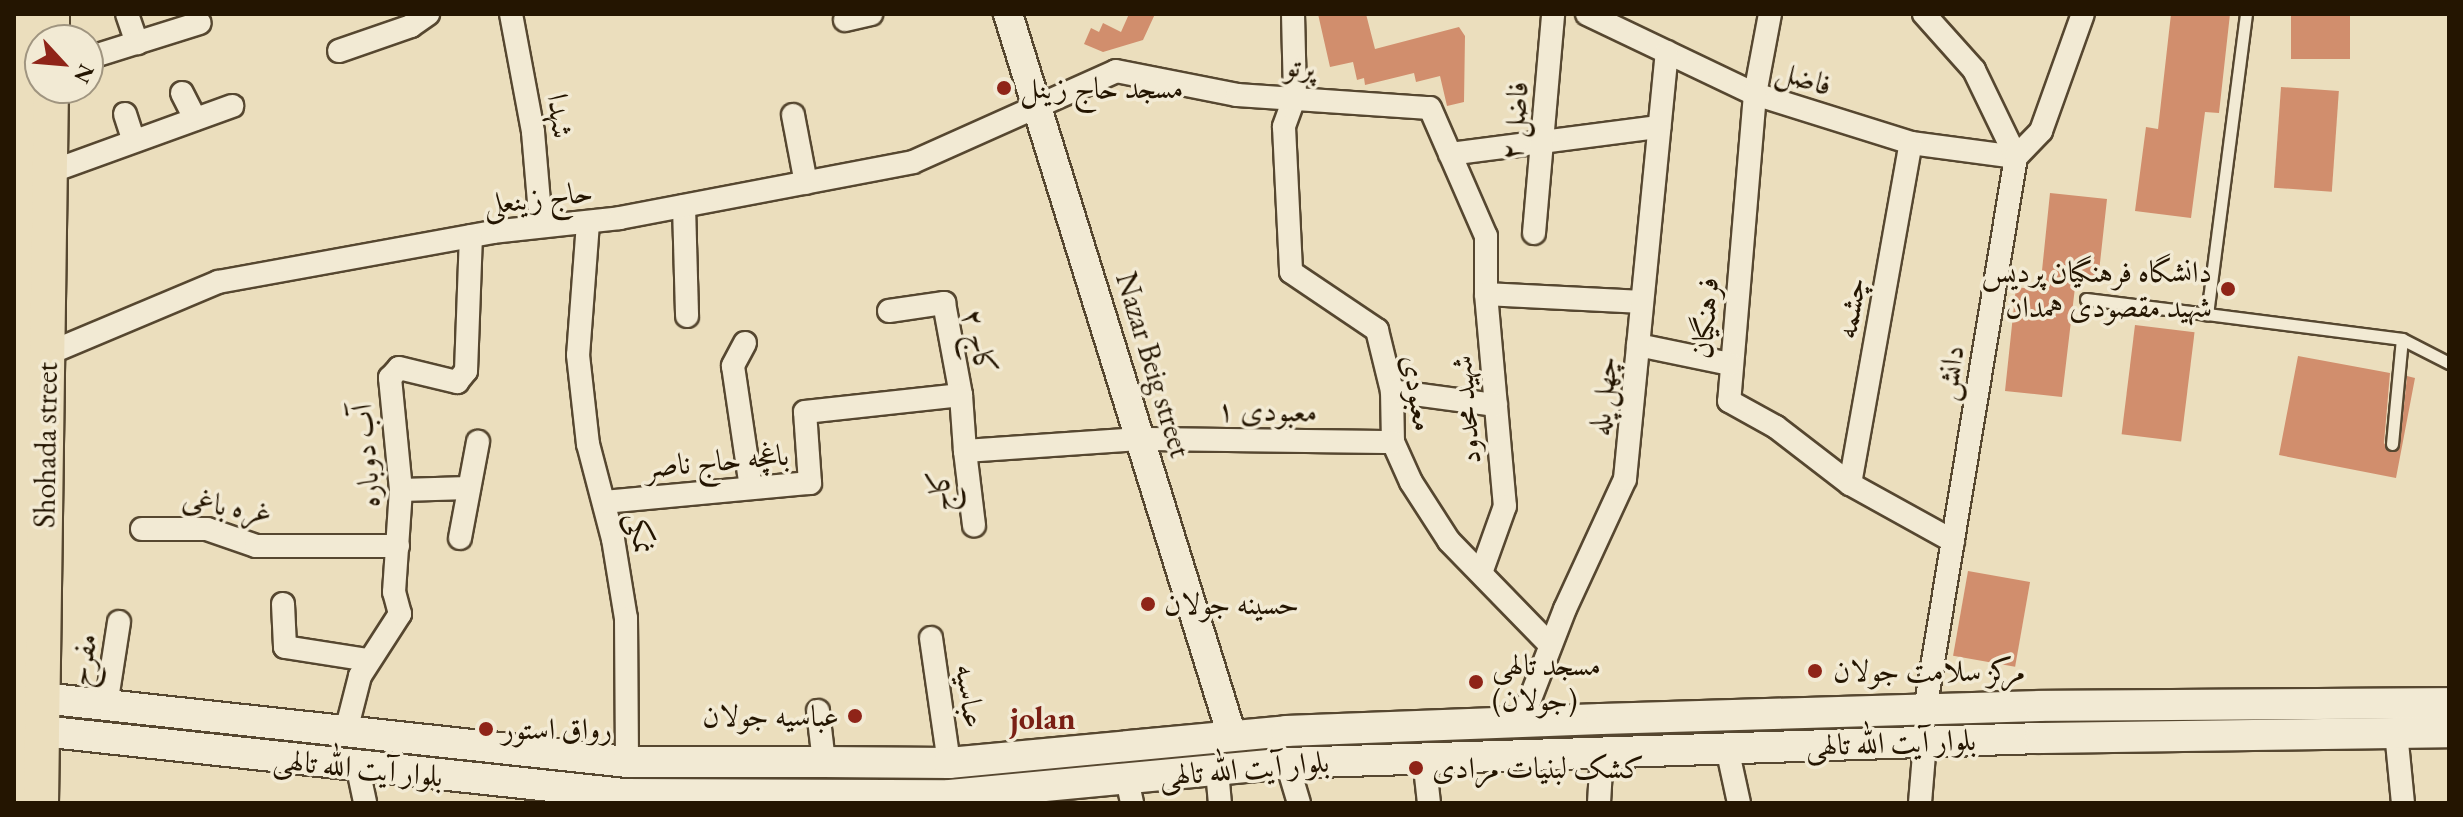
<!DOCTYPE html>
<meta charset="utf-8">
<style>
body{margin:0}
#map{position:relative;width:2463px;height:817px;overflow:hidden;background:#ebdebd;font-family:"EB Garamond",Amiri,serif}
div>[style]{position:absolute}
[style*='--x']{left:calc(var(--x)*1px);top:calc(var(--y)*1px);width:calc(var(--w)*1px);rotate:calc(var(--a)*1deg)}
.building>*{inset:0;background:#d18e6d;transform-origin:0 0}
.roads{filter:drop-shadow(2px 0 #564730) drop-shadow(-2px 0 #564730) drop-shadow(0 2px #564730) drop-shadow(0 -2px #564730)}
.service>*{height:11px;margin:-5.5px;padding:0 5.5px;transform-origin:5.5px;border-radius:5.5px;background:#f2ead4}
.minor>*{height:22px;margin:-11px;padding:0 11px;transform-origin:11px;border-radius:11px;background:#f2ead4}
.tertiary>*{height:28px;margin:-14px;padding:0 14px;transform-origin:14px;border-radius:14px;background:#f2ead4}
.secondary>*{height:30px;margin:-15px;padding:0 15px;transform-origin:15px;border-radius:15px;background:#f2ead4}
.primary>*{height:34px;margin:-17px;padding:0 17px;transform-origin:17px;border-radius:17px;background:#ebdebd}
.dots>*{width:22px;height:22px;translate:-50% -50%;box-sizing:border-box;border:4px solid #f2ead4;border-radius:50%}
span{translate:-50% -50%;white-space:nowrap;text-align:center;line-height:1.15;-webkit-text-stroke:7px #f2ead4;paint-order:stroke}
.street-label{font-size:30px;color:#241501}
.poi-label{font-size:30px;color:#241501}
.left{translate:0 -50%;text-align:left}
.right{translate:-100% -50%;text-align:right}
.neighbourhood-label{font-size:32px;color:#7a1f14;font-weight:700}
.frame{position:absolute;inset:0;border:16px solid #241501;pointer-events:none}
.north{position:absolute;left:24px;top:24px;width:80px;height:80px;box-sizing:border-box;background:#f2ead4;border:2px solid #a09580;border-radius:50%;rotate:116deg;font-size:22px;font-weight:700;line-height:32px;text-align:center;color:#241501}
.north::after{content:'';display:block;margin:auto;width:28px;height:36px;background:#8f2418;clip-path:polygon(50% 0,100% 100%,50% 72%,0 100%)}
</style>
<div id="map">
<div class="building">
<div style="clip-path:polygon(1129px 14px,1155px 14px,1143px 40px,1103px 52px,1084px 44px,1091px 28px,1099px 32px,1103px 23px,1121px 32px)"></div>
<div style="clip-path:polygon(1318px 14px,1366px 14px,1375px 49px,1459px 27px,1465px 36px,1464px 102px,1447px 106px,1440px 76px,1416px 82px,1414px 73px,1365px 85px,1364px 78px,1357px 80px,1353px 62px,1330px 67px)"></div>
<div style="clip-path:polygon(2171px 14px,2230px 14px,2219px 113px,2205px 112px,2191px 218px,2135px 211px,2146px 127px,2158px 129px)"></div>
<div style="left:2291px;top:14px;width:59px;height:45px"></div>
<div style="left:2281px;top:87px;width:58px;height:101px;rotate:4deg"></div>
<div style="clip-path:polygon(2050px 193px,2107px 199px,2098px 281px,2076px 279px,2062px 397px,2005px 391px,2016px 287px,2040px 290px)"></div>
<div style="left:2135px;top:325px;width:60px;height:110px;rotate:7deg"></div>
<div style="clip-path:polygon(2298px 356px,2390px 373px,2384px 443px,2390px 452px,2400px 445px,2407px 376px,2415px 378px,2396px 478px,2279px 455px)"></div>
<div style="left:1968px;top:571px;width:63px;height:86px;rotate:10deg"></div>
</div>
<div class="roads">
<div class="service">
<div style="--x:2246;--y:14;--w:303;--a:97.4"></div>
<div style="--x:2207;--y:314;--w:197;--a:7.3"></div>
<div style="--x:2402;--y:339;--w:53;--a:27.1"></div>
<div style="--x:2086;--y:299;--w:122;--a:7.1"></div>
<div style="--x:2392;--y:444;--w:105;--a:-84.6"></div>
</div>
<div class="minor">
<div style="--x:127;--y:14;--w:31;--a:71"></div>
<div style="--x:511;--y:14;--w:120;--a:79.4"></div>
<div style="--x:533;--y:132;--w:94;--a:85.1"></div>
<div style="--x:1293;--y:14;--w:82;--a:88.6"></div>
<div style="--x:1295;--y:96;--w:33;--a:110"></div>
<div style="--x:1284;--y:127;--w:145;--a:87.2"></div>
<div style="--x:1291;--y:272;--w:104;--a:34"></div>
<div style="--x:1377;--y:330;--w:63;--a:76.2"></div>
<div style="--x:1392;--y:391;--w:51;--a:88.9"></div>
<div style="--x:1393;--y:442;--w:44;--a:65.8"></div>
<div style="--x:1411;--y:482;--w:70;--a:57.2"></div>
<div style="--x:1449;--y:541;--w:145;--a:45.8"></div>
<div style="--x:1587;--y:14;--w:186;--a:25.5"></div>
<div style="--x:1755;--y:94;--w:164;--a:17.4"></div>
<div style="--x:1911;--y:143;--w:106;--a:7.6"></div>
<div style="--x:1770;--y:14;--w:81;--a:100.6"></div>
<div style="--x:1755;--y:94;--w:308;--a:94.8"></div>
<div style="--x:1729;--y:401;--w:54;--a:29"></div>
<div style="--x:1776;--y:427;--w:93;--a:37.6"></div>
<div style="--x:1850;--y:484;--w:118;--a:29"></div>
<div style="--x:1924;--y:14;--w:75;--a:48.2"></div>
<div style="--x:1974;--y:70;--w:97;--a:64.2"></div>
<div style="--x:845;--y:20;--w:27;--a:-13"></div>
<div style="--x:339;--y:51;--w:76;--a:-19.1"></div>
<div style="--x:411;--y:26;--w:21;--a:-35"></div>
<div style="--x:88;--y:58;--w:117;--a:-17.4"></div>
<div style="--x:182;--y:93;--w:29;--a:63"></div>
<div style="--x:125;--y:114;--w:28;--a:72"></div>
<div style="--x:793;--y:115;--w:69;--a:79.2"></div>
<div style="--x:1450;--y:154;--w:211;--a:-7.4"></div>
<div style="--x:50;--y:172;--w:194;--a:-19.9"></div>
<div style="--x:684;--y:206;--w:110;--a:88.4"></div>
<div style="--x:588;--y:223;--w:132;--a:94.3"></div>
<div style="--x:578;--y:355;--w:90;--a:83.6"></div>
<div style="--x:588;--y:444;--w:98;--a:75.3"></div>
<div style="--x:613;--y:539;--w:80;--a:80.7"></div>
<div style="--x:626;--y:618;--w:144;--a:89.6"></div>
<div style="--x:1534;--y:233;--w:220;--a:-85"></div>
<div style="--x:1486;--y:294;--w:156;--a:2.9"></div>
<div style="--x:889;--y:311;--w:56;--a:-8.3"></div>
<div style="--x:944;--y:303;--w:94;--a:79.5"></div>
<div style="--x:745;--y:343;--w:26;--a:118"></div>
<div style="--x:733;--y:366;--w:123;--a:81.6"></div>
<div style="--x:1638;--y:345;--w:94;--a:11.7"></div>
<div style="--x:47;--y:354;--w:186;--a:-22.8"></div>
<div style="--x:218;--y:282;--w:279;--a:-10.3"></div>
<div style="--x:492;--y:232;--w:129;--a:-6.2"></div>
<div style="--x:620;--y:218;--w:298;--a:-10.8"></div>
<div style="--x:913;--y:162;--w:222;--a:-24.1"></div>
<div style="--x:1116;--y:71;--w:123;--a:11.2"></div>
<div style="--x:1237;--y:95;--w:193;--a:3.9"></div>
<div style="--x:1430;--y:108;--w:140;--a:66.4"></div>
<div style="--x:1486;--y:236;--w:58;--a:90"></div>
<div style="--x:1486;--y:294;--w:213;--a:84.9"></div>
<div style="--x:1505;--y:506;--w:71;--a:109.7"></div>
<div style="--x:1392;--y:391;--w:105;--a:7.7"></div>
<div style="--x:965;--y:451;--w:75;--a:83.1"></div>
<div style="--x:1850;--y:484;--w:346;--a:-79.9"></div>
<div style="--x:401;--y:490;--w:68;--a:-1.7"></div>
<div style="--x:604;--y:502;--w:207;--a:-5.3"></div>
<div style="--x:810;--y:483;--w:71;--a:-94"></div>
<div style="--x:805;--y:412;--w:157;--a:-6.2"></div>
<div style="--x:961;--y:395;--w:56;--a:85.9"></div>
<div style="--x:965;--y:451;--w:175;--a:-3.9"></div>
<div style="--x:1140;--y:439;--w:253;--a:0.7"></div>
<div style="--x:142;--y:529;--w:65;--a:0"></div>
<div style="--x:207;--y:529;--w:52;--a:19.1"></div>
<div style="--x:256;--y:546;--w:142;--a:0"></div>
<div style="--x:460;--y:538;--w:98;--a:-79.4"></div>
<div style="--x:283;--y:604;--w:43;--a:87.3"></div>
<div style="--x:285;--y:647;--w:84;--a:8.9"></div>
<div style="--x:931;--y:638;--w:126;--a:81.8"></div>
<div style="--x:106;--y:706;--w:85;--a:-81.2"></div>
<div style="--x:1925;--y:710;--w:560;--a:-80.66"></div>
<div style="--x:2016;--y:157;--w:36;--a:-46"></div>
<div style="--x:2041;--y:131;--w:124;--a:-70.3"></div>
<div style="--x:818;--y:711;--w:51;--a:83.3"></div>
<div style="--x:1520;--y:725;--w:124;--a:-68.8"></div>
<div style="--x:1565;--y:609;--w:143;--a:-65.2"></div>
<div style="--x:1625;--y:479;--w:429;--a:-84.4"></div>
<div style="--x:2396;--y:732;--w:71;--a:84.4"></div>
<div style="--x:345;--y:735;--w:61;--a:-75.7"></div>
<div style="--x:360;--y:676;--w:74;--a:-57.2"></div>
<div style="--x:400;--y:614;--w:23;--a:-105"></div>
<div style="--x:394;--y:592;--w:102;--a:-86.1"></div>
<div style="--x:401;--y:490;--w:113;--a:-95.6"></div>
<div style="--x:390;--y:378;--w:13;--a:-48"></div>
<div style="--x:399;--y:368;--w:60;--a:13.6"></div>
<div style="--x:457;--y:382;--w:14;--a:-51"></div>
<div style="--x:466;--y:371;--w:135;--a:-87.9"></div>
<div style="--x:1727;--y:748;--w:56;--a:77.7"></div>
<div style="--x:1424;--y:758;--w:45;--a:83.7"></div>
<div style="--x:1287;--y:763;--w:42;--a:73.3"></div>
<div style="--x:358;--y:769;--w:35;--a:78"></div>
<div style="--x:1217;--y:770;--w:33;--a:85"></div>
<div style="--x:1127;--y:779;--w:25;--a:78"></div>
<div style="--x:1599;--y:803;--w:51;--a:-86.6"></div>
<div style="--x:1920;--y:803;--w:61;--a:-85.3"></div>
</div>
<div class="tertiary">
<div style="--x:1008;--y:14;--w:756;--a:72.76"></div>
</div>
<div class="secondary">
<div style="--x:42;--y:698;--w:588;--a:6.24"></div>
<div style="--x:627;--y:762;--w:197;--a:0"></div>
<div style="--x:824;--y:762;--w:125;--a:0.5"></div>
<div style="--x:949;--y:763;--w:339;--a:-5.4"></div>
<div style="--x:1286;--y:731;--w:315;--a:-2.2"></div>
<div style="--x:1601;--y:719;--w:439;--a:-1.7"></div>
<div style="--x:2040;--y:706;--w:409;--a:-0.4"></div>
<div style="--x:42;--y:731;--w:585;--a:6.18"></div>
<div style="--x:624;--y:794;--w:326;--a:0.2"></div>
<div style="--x:950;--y:795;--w:339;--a:-5.4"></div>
<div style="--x:1287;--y:763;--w:753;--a:-1.9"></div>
<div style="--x:2040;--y:738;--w:409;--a:-0.8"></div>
</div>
<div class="primary">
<div style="--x:52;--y:40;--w:26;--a:-90"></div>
<div style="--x:14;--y:803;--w:789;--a:-89.13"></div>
<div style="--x:41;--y:803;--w:715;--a:-89.2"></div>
</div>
</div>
<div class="dots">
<div style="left:1004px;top:88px;background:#8f2418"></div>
<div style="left:2228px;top:289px;background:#8f2418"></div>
<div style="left:1148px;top:604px;background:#8f2418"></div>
<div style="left:1815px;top:671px;background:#8f2418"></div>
<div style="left:1476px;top:682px;background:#8f2418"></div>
<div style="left:855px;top:716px;background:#8f2418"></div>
<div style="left:486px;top:729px;background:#8f2418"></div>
<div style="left:1416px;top:768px;background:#8f2418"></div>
</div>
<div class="street-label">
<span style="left:1300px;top:67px;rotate:4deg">پرتو</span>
<span style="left:1804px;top:78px;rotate:18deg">فاضل</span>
<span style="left:560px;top:116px;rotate:82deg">شهدا</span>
<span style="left:1515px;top:121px;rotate:-85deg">فاضل ۲</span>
<span style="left:538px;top:198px;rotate:-7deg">حاج زینعلی</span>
<span style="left:1851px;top:308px;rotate:-80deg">چشمه</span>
<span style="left:1705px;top:318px;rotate:-85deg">فرهنگیان</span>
<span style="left:979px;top:342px;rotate:76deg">کاج ۲</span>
<span style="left:1153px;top:365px;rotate:73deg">Nazar Beig street</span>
<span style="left:1950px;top:373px;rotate:-81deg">دانش</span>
<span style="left:1418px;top:393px;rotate:81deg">معبودی</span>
<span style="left:1603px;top:396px;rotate:-84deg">چهل پله</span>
<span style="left:1466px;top:410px;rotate:-95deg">شهید محدود</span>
<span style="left:1267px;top:411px;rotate:1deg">معبودی ۱</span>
<span style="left:46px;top:445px;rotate:-89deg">Shohada street</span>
<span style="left:366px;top:456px;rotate:-95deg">آب دوباره</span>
<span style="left:717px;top:461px;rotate:-5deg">باغچه حاج ناصر</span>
<span style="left:940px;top:491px;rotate:-96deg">کاج</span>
<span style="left:227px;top:506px;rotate:9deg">غره باغی</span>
<span style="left:641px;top:533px;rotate:78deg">نمکی</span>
<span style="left:83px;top:660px;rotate:-81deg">مفرح</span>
<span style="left:970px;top:696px;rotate:82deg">عباسیه</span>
<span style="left:1891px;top:743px;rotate:-2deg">بلوار آیت الله تالهی</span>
<span style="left:358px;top:768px;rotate:6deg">بلوار آیت الله تالهی</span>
<span style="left:1244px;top:769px;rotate:-5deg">بلوار آیت الله تالهی</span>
</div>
<div class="poi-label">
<span class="left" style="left:1020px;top:88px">مسجد حاج زینل</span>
<span class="right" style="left:2212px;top:289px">دانشگاه فرهنگیان پردیس<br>شهید مقصودی همدان</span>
<span class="left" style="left:1164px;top:604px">حسینه جولان</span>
<span class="left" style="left:1492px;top:682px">مسجد تالهی<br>(جولان)</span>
<span class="left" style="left:1833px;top:671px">مرکز سلامت جولان</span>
<span class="right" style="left:839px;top:716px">عباسیه جولان</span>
<span class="left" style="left:502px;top:729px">رواق استور</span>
<span class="left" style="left:1432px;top:768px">کشک لبنیات مرادی</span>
</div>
<div class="neighbourhood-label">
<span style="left:1043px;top:718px">jolan</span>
</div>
<div class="frame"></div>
<div class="north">N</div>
</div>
